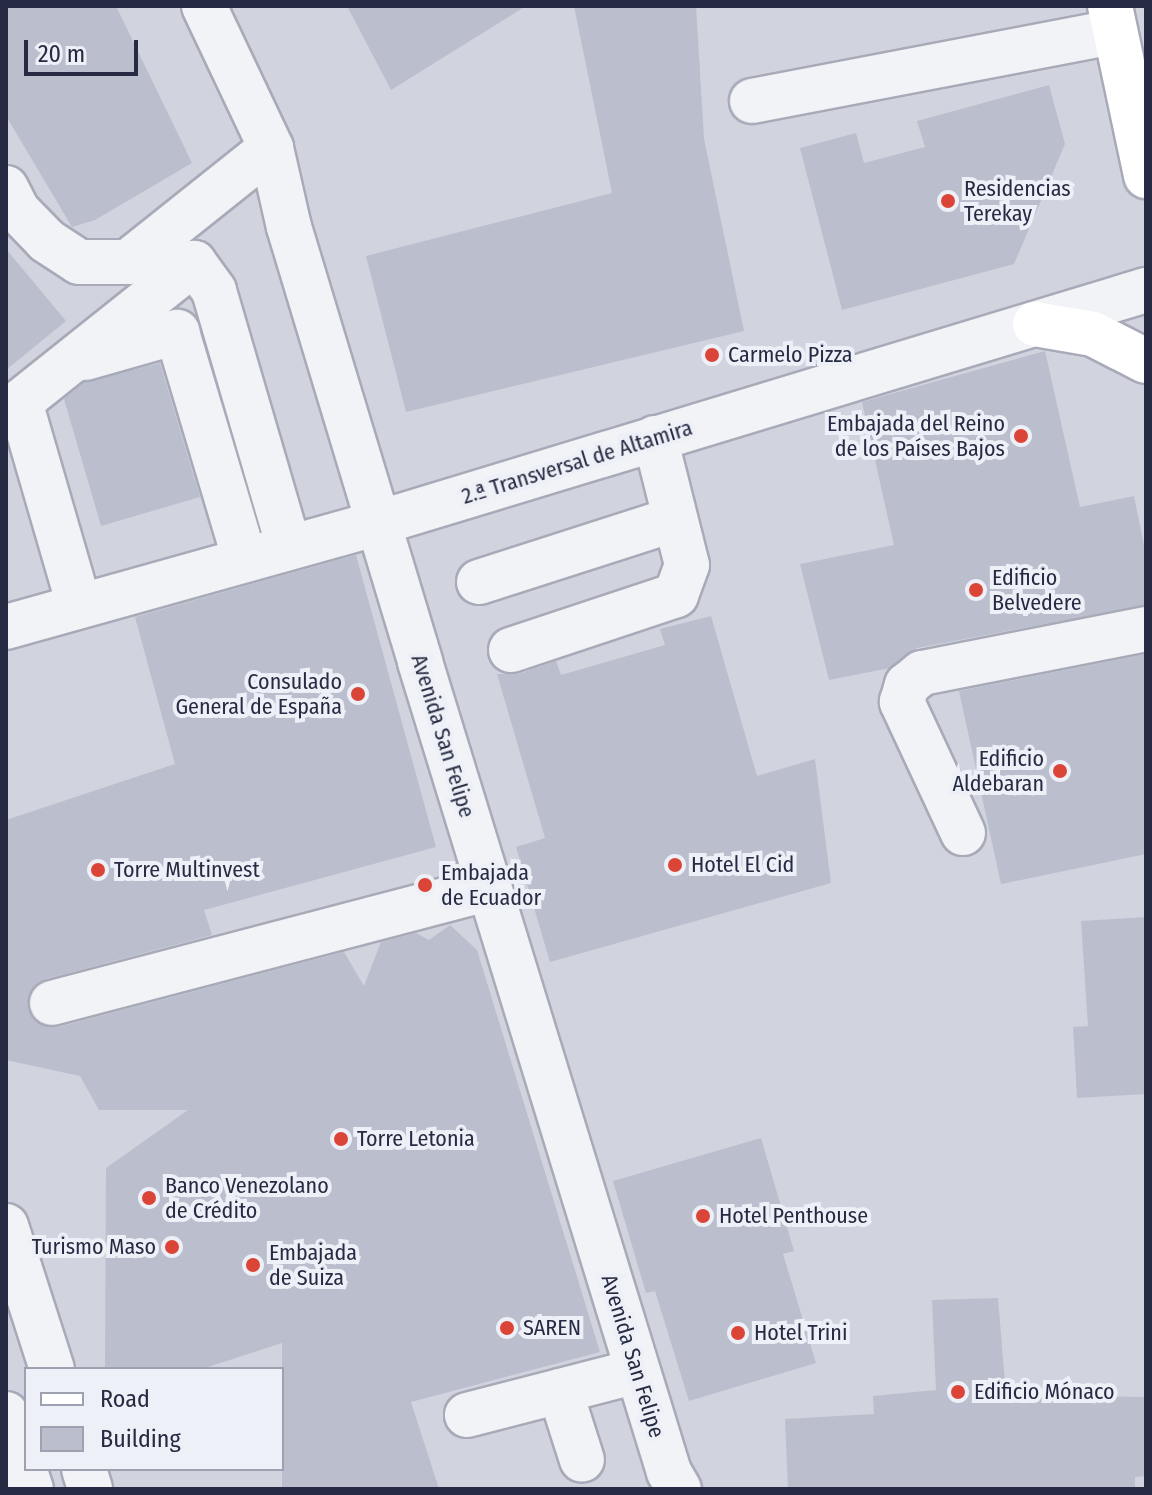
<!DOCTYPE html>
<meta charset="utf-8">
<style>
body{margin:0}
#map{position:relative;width:1152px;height:1495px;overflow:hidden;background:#dfe1ea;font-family:"Fira Sans Condensed",sans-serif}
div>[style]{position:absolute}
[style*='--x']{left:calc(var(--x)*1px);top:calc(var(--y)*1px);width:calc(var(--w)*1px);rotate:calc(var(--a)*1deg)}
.built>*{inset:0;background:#d1d3df}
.building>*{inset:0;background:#bbbecd}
.roads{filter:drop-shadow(2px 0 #a8aab8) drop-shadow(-2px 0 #a8aab8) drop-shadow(0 2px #a8aab8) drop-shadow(0 -2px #a8aab8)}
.minor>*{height:44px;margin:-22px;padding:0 22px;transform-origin:22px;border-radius:22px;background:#f2f3f7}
.major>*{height:44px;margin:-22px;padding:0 22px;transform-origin:22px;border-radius:22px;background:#fff}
.dots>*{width:22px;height:22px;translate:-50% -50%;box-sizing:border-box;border:4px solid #eef0f7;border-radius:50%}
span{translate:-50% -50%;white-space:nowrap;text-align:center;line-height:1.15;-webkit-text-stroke:8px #eef0f7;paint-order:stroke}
.poi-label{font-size:22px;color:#262a42}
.left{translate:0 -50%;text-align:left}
.right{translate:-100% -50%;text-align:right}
.street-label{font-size:22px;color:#262a42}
.frame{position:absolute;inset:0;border:8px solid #262a42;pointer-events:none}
.legend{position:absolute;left:24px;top:1367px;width:260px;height:104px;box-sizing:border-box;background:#eef0f7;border:2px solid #9ea1af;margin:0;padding:10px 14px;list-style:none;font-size:24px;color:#262a42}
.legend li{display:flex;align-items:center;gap:16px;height:40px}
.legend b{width:40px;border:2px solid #9ea1af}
.scale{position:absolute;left:24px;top:40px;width:114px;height:36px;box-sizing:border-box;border:4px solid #262a42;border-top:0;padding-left:10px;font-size:24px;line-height:28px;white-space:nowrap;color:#262a42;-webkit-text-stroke:6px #eef0f7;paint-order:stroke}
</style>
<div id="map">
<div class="built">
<div style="clip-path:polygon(evenodd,6px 6px,1146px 6px,1146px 1489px,6px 1489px,6px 6px,26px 1369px,282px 1369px,282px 1469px,26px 1469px,26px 1369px)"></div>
</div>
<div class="building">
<div style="clip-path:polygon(6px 6px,116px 6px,192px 163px,95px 220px,72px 227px,6px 116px)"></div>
<div style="clip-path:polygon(347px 6px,526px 6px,391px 90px)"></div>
<div style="clip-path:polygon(574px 6px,696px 6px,704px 139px,744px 331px,406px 412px,366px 256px,612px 193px)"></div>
<div style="clip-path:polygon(1049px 85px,1065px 144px,1014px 264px,842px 310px,800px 148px,856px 133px,864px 163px,925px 147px,917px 121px)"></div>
<div style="clip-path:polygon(6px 249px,66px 321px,6px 370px)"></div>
<div style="clip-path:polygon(1045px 351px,1080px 507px,1134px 496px,1146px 555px,1146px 605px,917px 648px,890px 668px,829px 680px,800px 564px,894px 545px,862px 402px)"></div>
<div style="clip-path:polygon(160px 363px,200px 497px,101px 526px,64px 399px,85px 382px)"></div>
<div style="clip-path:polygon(356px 555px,436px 847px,204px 910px,212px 935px,46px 979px,34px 986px,28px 1009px,35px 1021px,58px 1027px,344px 952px,364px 986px,381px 942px,416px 933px,429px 940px,450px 925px,477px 950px,600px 1352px,411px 1402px,439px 1489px,282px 1489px,282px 1343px,202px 1369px,105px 1369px,106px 1168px,188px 1110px,99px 1110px,80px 1076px,6px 1060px,6px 820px,175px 764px,135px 617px)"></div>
<div style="clip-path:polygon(711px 616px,757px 776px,815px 759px,831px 883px,550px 962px,516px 847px,545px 838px,497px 674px,519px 674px,556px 661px,561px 675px,665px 645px,660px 629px)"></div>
<div style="clip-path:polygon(1146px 654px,1146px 854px,1001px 884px,959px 691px)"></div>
<div style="clip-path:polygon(1146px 917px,1146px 1094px,1077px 1098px,1073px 1027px,1088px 1026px,1081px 921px)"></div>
<div style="clip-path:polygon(761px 1138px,794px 1251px,783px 1254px,816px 1363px,689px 1401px,655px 1291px,646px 1293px,613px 1181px)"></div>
<div style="clip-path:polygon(998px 1298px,1006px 1395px,1146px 1397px,1146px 1476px,1135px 1477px,1135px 1489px,788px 1489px,785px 1419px,874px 1414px,873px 1396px,936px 1390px,932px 1300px)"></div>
</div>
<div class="roads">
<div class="minor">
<div style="--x:204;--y:6;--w:157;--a:64.7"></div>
<div style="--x:271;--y:148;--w:81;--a:77.2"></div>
<div style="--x:289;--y:227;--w:454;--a:73.2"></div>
<div style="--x:420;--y:662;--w:847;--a:72.91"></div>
<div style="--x:669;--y:1472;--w:20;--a:60"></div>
<div style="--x:752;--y:101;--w:369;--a:-10.8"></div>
<div style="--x:6;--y:188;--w:25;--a:63"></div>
<div style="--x:17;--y:210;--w:43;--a:45.9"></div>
<div style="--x:47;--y:241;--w:38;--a:33"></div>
<div style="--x:79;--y:262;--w:49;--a:0"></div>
<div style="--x:128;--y:262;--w:183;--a:-38.6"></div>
<div style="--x:85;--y:358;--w:96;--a:-15.8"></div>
<div style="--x:177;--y:332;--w:235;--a:73.4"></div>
<div style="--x:479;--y:582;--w:206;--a:-17.8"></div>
<div style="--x:79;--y:605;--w:211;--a:-106.2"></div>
<div style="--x:20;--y:402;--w:223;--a:-38.6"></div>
<div style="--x:194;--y:263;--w:34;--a:54"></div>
<div style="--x:214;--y:291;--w:267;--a:73.7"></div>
<div style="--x:6;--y:627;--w:386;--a:-15.6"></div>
<div style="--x:378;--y:523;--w:803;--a:-16.88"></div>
<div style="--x:511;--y:650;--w:174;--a:-18.4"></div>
<div style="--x:676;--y:595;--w:32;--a:-70"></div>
<div style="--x:687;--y:565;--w:131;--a:-104.1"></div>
<div style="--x:963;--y:833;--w:145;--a:-115"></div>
<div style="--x:902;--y:702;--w:18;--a:-74"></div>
<div style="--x:907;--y:685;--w:19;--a:-39"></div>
<div style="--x:922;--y:673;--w:228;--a:-11.1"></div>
<div style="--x:52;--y:1003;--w:452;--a:-14.7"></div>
<div style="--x:6;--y:1226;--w:150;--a:72.2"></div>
<div style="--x:560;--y:1391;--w:72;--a:72.3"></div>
<div style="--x:6;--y:1414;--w:79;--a:71.6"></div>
<div style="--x:467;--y:1415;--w:176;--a:-14.5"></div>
<div style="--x:84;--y:1469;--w:21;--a:73"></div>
</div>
<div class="major">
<div style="--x:1110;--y:6;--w:174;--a:78"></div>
<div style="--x:1035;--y:324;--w:59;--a:9.8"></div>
<div style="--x:1093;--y:334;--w:59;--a:27"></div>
</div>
</div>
<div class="dots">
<div style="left:948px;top:201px;background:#da4538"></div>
<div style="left:712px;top:355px;background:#da4538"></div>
<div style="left:1021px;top:436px;background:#da4538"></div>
<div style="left:976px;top:590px;background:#da4538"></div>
<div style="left:358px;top:694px;background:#da4538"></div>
<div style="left:1060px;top:771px;background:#da4538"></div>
<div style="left:675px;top:865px;background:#da4538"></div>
<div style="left:98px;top:870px;background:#da4538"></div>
<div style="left:425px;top:885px;background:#da4538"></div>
<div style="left:341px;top:1139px;background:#da4538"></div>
<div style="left:149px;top:1198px;background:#da4538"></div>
<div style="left:703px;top:1216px;background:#da4538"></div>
<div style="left:172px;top:1247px;background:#da4538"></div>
<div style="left:253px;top:1265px;background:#da4538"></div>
<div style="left:507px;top:1328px;background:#da4538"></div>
<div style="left:738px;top:1333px;background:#da4538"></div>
<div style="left:958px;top:1392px;background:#da4538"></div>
</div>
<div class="poi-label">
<span class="left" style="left:964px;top:201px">Residencias<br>Terekay</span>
<span class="left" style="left:728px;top:355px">Carmelo Pizza</span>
<span class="right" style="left:1005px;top:436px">Embajada del Reino<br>de los Países Bajos</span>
<span class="left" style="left:992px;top:590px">Edificio<br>Belvedere</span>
<span class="right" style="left:342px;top:694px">Consulado<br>General de España</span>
<span class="right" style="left:1044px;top:771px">Edificio<br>Aldebaran</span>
<span class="left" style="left:691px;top:865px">Hotel El Cid</span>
<span class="left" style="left:114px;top:870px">Torre Multinvest</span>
<span class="left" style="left:441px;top:885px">Embajada<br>de Ecuador</span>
<span class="left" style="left:357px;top:1139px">Torre Letonia</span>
<span class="left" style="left:165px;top:1198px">Banco Venezolano<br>de Crédito</span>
<span class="left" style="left:719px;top:1216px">Hotel Penthouse</span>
<span class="right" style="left:156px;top:1247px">Turismo Maso</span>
<span class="left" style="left:269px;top:1265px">Embajada<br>de Suiza</span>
<span class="left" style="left:523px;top:1328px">SAREN</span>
<span class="left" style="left:754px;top:1333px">Hotel Trini</span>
<span class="left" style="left:974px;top:1392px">Edificio Mónaco</span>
</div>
<div class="street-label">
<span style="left:577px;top:462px;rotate:-17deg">2.ª Transversal de Altamira</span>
<span style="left:443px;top:736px;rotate:73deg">Avenida San Felipe</span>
<span style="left:633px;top:1356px;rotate:73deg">Avenida San Felipe</span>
</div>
<div class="frame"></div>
<ul class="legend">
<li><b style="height:10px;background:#fff"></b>Road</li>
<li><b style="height:22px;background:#bbbecd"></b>Building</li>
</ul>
<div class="scale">20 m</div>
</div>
